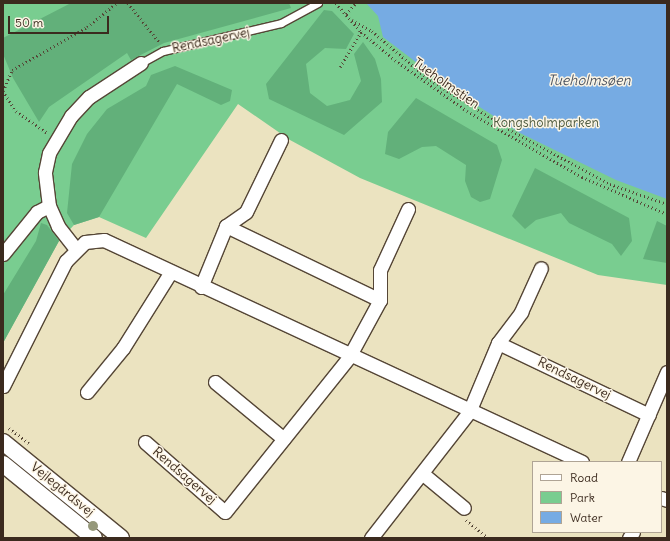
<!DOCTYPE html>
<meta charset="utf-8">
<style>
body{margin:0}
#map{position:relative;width:670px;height:541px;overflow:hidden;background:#ebe3c0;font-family:Delius,sans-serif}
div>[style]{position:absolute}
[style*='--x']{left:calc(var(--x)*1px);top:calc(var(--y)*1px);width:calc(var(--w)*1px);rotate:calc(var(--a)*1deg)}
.green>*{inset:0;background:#79cd90}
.forest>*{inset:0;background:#62b07a}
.water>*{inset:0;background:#76abe3}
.path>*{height:2.5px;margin-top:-1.25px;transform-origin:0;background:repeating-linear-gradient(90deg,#554636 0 1px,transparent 0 4px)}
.roads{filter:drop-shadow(1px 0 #554636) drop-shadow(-1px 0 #554636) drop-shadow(0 1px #554636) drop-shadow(0 -1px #554636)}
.service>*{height:7px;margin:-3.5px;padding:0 3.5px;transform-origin:3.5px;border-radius:3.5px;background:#fff}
.minor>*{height:13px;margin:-6.5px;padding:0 6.5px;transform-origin:6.5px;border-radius:6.5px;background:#fff}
.tertiary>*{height:16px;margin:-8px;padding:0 8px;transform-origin:8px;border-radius:8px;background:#fff}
.trees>*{width:10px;height:10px;margin:-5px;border-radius:50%;background:#95987a}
span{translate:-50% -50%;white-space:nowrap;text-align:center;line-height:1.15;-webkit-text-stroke:3px #fcf5e5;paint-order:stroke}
.street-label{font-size:13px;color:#3b2a1e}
.park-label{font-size:13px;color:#4e5b40}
.water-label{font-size:14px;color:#505763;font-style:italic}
.frame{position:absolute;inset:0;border:4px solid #3b2a1e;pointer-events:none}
.legend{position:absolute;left:532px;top:461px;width:130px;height:72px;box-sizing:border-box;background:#fcf5e5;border:1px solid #afa495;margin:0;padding:5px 7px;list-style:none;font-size:12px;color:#3b2a1e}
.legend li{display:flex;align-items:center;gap:8px;height:20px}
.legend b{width:20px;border:1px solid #afa495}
.scale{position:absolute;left:8px;top:16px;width:101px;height:18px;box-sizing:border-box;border:2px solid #3b2a1e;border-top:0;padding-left:5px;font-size:12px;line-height:14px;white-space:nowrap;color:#3b2a1e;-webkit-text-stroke:3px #fcf5e5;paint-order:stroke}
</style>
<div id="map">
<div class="green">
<div style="clip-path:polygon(3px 3px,667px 3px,667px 285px,598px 275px,360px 178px,290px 140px,238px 104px,146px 238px,99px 217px,74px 225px,59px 241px,3px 343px)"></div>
</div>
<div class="forest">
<div style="clip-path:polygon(71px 3px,289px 3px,291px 8px,164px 43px,131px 60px,127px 53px,49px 107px,39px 122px,13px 78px,3px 54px,3px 38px)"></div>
<div style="clip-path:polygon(324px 10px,332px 11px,354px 34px,346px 49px,325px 48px,306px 64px,310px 93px,327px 106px,350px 100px,361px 81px,354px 54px,363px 42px,375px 59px,381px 79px,382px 102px,344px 135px,269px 99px,266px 84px)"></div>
<div style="clip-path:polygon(175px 66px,232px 90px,230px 101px,221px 105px,177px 84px,99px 217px,74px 225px,67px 213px,72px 164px,87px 134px,107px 109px,146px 86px,151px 75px)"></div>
<div style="clip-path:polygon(416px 98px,497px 145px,502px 160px,490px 199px,480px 202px,471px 197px,465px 181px,466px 165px,436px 146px,422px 147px,399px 159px,385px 154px,388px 132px)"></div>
<div style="clip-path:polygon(535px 168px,629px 218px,632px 241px,621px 256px,612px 244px,569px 223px,561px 213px,536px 220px,525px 229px,512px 216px)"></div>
<div style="clip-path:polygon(657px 221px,667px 226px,667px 263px,643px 259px)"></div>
<div style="clip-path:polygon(41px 223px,47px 225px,59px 241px,3px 343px,3px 295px,36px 241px)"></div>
</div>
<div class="water">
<div style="clip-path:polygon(366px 3px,667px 3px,667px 199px,616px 180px,520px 133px,450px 88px,383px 37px,378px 16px)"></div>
</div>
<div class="path">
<div style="--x:128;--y:3;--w:51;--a:51.3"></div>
<div style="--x:336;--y:3;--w:38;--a:49"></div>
<div style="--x:361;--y:32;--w:44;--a:39.5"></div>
<div style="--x:395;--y:60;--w:88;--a:35.3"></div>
<div style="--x:467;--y:111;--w:133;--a:29.9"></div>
<div style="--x:582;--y:177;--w:93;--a:23.5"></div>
<div style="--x:346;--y:14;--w:15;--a:-48"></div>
<div style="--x:352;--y:20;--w:23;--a:29"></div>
<div style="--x:372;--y:31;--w:72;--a:40.5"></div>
<div style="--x:427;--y:78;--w:100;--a:31.9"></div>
<div style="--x:512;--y:131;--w:111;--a:28.4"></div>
<div style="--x:610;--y:184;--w:60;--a:19.3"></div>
<div style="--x:340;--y:67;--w:41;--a:-59"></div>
<div style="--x:3;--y:91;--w:23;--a:-67"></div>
<div style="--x:12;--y:70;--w:86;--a:-29.8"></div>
<div style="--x:87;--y:27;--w:38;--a:-39"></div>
<div style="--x:3;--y:91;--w:24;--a:57"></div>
<div style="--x:16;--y:111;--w:38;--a:35"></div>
<div style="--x:9;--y:428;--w:25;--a:37"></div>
<div style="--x:466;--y:520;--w:28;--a:39"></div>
</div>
<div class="roads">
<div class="service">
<div style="--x:141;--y:63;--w:25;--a:-29"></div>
<div style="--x:163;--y:51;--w:121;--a:-13.3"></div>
<div style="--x:281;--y:23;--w:42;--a:-28.4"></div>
</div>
<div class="minor">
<div style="--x:226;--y:226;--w:171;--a:25.7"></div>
<div style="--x:75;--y:248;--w:28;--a:-128"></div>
<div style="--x:58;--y:226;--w:22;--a:-114"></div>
<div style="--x:49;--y:206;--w:34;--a:-97"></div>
<div style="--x:45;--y:172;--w:19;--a:-78"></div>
<div style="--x:49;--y:153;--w:43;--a:-59.3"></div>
<div style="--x:71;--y:116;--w:26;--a:-47"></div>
<div style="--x:89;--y:97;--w:62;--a:-33.2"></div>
<div style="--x:3;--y:254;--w:54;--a:-51"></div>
<div style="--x:37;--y:212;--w:13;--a:-27"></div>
<div style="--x:201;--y:287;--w:66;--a:-67.7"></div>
<div style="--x:226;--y:226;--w:24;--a:-35"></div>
<div style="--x:246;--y:212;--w:80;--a:-64.1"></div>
<div style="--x:498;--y:343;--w:167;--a:25.5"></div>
<div style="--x:215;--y:382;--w:89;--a:39.6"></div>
<div style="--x:3;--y:386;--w:140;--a:-63.3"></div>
<div style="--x:66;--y:261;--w:27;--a:-45"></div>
<div style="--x:85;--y:242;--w:19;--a:-6"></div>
<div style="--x:104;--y:240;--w:527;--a:24.91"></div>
<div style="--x:87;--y:392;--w:57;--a:-50.7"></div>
<div style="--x:123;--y:348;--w:89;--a:-57.9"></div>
<div style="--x:145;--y:442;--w:106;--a:41.2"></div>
<div style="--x:225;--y:512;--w:198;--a:-51.3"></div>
<div style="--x:349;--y:357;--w:65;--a:-61.5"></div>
<div style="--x:380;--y:300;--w:30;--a:-90"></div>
<div style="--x:380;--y:270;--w:67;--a:-65.3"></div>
<div style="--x:628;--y:462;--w:98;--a:-66.6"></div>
<div style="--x:423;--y:474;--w:53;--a:39.7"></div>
<div style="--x:661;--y:498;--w:6;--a:18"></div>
<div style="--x:371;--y:538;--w:160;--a:-52.1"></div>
<div style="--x:469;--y:412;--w:75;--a:-67.2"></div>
<div style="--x:498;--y:343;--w:39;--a:-53"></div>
<div style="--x:521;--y:312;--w:48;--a:-65.6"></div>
<div style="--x:629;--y:538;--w:7;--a:-56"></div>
</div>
<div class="tertiary">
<div style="--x:3;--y:442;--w:152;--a:39.1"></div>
<div style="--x:3;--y:464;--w:117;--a:39.1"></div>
</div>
</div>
<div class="trees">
<div style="left:93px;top:526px"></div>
</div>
<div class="street-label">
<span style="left:211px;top:41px;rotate:-12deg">Rendsagervej</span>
<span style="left:446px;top:84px;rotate:35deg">Tueholmstien</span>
<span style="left:574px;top:379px;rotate:26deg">Rendsagervej</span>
<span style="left:184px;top:476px;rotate:41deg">Rendsagervej</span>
<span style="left:62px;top:490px;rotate:39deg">Vejlegårdsvej</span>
</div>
<div class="park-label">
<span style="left:546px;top:123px">Kongsholmparken</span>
</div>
<div class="water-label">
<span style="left:589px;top:80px">Tueholmsøen</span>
</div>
<div class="frame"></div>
<ul class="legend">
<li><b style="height:5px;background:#fff"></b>Road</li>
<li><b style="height:11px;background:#79cd90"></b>Park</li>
<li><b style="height:11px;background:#76abe3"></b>Water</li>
</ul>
<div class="scale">50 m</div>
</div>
